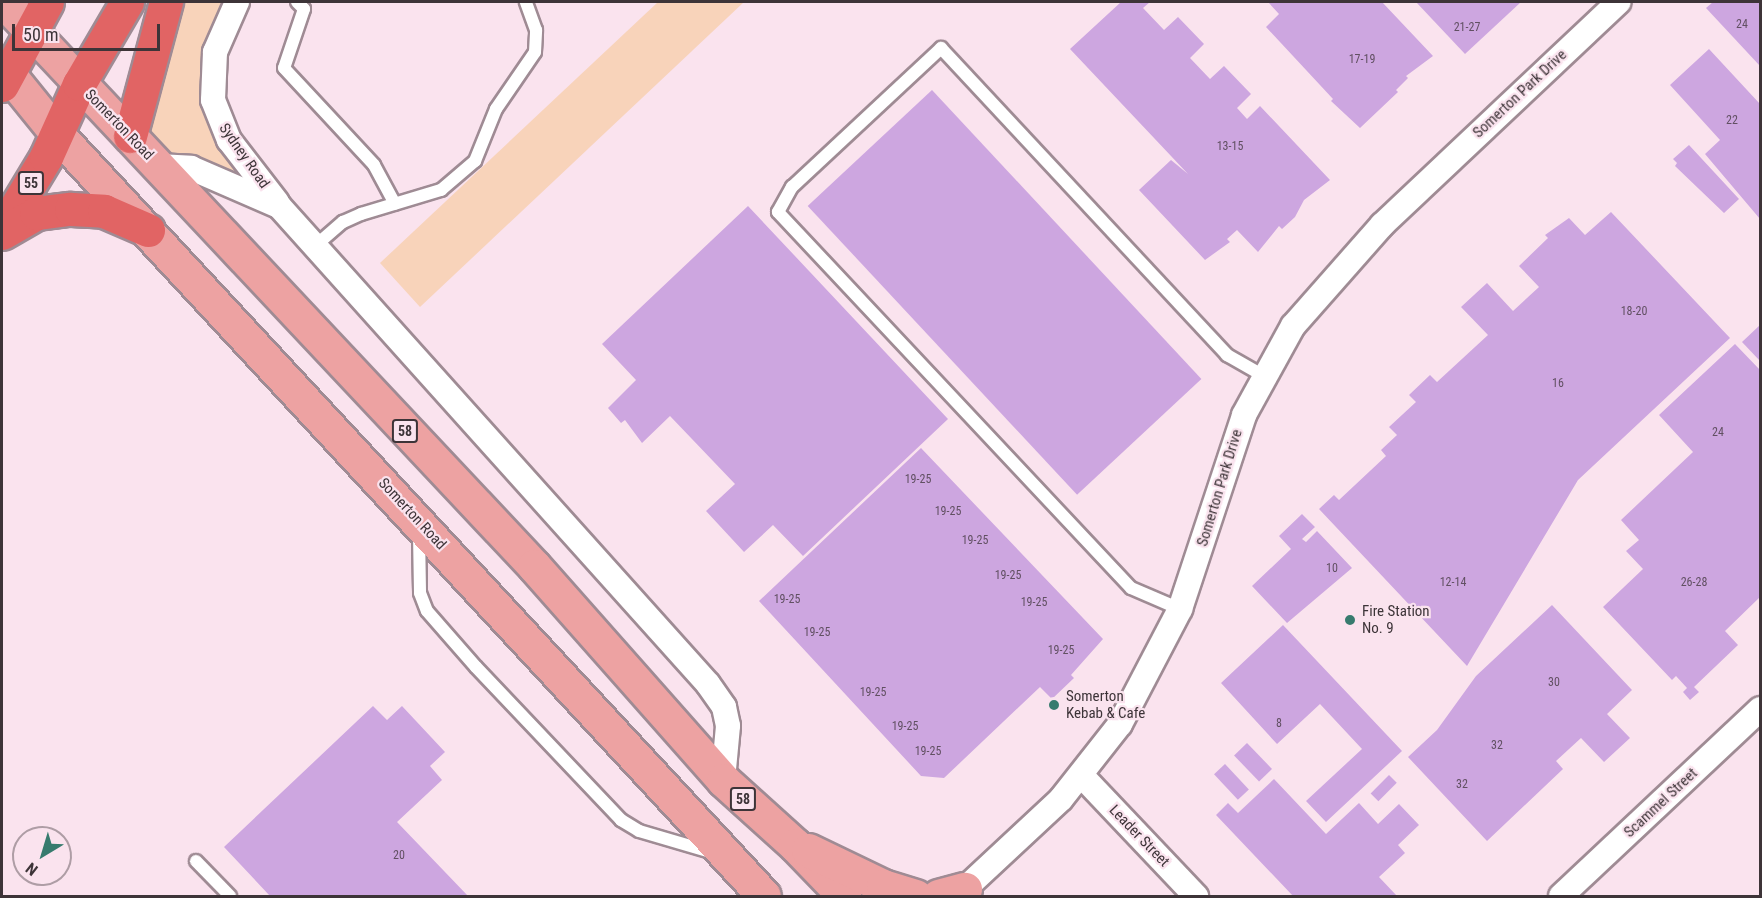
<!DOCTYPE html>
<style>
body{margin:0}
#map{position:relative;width:1762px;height:898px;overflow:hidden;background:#fae3ee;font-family:"Roboto Condensed",sans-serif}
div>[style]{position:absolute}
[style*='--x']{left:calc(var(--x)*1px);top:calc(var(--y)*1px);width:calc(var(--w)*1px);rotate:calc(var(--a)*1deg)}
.green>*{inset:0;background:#f8d3ba}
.building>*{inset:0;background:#cda6e0;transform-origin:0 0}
.roads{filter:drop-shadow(2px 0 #9f8b94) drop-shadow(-2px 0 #9f8b94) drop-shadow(0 2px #9f8b94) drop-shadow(0 -2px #9f8b94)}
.lane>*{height:12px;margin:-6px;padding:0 6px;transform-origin:6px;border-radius:6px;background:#fff}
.street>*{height:24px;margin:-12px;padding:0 12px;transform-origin:12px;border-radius:12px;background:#fff}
.primary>*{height:33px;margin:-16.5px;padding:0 16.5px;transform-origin:16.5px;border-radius:16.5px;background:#eda2a2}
.highway>*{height:33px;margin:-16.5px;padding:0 16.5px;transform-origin:16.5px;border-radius:16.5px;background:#e16464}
.dots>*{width:16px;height:16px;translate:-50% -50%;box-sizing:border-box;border:3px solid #fae3ee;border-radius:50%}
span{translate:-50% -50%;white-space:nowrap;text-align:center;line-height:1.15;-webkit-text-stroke:4.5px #fae3ee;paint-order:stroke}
.number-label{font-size:12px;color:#615062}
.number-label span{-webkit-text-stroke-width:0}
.shield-label span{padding:2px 4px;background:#fae3ee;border:2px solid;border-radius:4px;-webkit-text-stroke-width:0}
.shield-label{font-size:14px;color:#3d3438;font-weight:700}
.street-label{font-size:15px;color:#3d3438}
.poi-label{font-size:15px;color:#3d3438}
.left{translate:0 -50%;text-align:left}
.frame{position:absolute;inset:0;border:3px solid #3d3438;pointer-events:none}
.north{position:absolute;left:12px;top:826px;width:60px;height:60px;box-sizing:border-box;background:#fae3ee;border:2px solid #ae9da5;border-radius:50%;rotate:218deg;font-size:16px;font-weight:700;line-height:24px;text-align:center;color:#3d3438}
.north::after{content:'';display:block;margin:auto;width:21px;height:27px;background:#377b6e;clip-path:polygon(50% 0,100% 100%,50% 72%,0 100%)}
.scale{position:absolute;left:12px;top:24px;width:148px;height:27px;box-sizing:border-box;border:3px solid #3d3438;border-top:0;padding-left:8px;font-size:18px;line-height:21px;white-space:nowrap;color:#3d3438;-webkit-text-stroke:4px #fae3ee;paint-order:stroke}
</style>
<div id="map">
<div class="green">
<div style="clip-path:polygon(178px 2px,222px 2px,202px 49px,201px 105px,218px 146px,254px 181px,173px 155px,152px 137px,147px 124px)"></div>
<div style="clip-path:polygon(658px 2px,744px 2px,420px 307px,380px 263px)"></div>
</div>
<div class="building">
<div style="clip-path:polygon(1121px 2px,1150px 2px,1143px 8px,1164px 30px,1178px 17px,1204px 44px,1190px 58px,1210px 79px,1224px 66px,1251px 94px,1237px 108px,1247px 119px,1260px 106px,1330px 180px,1304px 200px,1295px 217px,1282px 229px,1279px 226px,1258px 252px,1237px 230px,1227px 239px,1230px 242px,1205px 260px,1139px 190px,1171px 160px,1188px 174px,1070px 49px)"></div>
<div style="clip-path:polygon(1268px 2px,1382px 2px,1433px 56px,1406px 76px,1408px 78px,1396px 90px,1398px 92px,1360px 128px,1331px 101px,1333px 99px,1266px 27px,1279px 14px)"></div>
<div style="clip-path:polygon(1416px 2px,1521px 2px,1465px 54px)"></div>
<div style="clip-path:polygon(1713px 2px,1760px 2px,1760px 66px,1706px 8px)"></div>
<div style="clip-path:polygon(1709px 49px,1760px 104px,1760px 219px,1705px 154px,1720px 140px,1670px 85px)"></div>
<div style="left:932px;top:90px;width:395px;height:170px;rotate:47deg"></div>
<div style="clip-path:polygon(1689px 145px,1739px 199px,1724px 213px,1675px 166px,1677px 163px,1673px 159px)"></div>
<div style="clip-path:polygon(748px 206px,948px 419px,803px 556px,773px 525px,744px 552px,706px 511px,735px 484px,670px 416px,642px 443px,625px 420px,621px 423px,608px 408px,636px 380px,602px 344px)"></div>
<div style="clip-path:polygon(1611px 212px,1730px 338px,1578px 480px,1467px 666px,1319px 509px,1334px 495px,1339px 500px,1386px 456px,1381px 450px,1397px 435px,1389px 427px,1416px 402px,1409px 395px,1430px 375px,1437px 382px,1488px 335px,1461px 307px,1487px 283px,1513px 311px,1539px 287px,1519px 266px,1548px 238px,1545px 235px,1569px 218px,1585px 235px)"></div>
<div style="clip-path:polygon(1760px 325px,1760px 361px,1742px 342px)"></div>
<div style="clip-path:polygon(1735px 344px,1760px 370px,1760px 597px,1725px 631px,1738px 645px,1694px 687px,1699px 692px,1690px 700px,1683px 692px,1687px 688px,1676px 676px,1672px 680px,1603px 607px,1643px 569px,1626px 551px,1639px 540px,1621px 520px,1693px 452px,1659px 415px)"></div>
<div style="clip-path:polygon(921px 448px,1103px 639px,1071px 675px,1074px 678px,1052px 699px,1040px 687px,944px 778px,921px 776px,759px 601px)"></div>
<div style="clip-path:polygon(1302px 514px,1315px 527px,1302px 539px,1306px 542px,1317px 531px,1352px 568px,1287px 623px,1252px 586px,1291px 549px,1279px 536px)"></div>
<div style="clip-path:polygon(1552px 605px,1632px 690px,1607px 714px,1630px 738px,1604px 762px,1581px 738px,1556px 761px,1563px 769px,1487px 841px,1408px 757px,1437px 730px,1476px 676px)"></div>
<div style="clip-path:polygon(1283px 625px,1402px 751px,1326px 822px,1306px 801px,1362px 749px,1320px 704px,1277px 744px,1221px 683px)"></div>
<div style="clip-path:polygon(373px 706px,387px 720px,402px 706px,445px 752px,430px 766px,442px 780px,397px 822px,468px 896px,270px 896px,224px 847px)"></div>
<div style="left:1247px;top:743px;width:36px;height:18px;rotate:46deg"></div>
<div style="left:1225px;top:764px;width:35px;height:15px;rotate:47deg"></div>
<div style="left:1389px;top:775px;width:11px;height:26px;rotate:45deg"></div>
<div style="clip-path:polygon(1274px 779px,1326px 834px,1359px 803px,1378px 824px,1399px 804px,1419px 825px,1398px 845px,1405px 853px,1379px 877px,1397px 896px,1293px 896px,1216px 815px,1228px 803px,1238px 813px)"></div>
</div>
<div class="roads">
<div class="lane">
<div style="--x:297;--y:2;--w:10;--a:45"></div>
<div style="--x:304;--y:9;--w:62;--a:108.7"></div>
<div style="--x:284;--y:68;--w:132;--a:47.1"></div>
<div style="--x:374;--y:165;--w:44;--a:61.7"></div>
<div style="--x:315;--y:246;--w:37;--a:-41"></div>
<div style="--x:343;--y:222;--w:20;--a:-24"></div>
<div style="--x:361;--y:214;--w:84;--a:-16.7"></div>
<div style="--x:441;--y:190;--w:45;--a:-40.5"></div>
<div style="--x:475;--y:161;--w:56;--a:-68"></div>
<div style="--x:496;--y:109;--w:69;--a:-55.6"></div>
<div style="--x:535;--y:52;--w:22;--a:-87"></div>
<div style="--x:536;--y:30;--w:30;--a:-110"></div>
<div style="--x:419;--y:534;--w:59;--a:89"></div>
<div style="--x:420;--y:593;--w:19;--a:69"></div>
<div style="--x:427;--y:611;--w:74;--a:48.8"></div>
<div style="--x:476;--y:667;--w:211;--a:46.5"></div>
<div style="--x:621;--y:820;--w:21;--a:31"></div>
<div style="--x:639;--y:831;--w:75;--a:16.3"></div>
<div style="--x:1180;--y:609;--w:53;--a:-156.8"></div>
<div style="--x:1131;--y:588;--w:516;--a:-133.19"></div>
<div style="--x:778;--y:212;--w:29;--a:-61"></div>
<div style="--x:792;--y:187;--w:204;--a:-43"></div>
<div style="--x:941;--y:48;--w:420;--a:47"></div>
<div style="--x:1227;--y:355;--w:43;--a:29.6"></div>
<div style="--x:196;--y:861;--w:49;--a:45.8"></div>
</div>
<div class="street">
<div style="--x:237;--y:2;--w:55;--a:113.7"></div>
<div style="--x:215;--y:52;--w:48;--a:92.4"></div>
<div style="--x:213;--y:100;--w:43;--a:68.2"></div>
<div style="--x:229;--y:140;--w:78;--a:52.3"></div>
<div style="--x:158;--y:166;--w:33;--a:3"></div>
<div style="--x:191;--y:168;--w:96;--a:23.4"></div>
<div style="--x:279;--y:206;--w:642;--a:48.09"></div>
<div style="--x:708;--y:684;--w:28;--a:55"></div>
<div style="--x:724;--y:707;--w:19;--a:78"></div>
<div style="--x:728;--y:726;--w:54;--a:95.3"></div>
<div style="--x:1082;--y:776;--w:166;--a:46.5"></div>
<div style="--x:957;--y:896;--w:142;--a:-43"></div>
<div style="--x:1061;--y:799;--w:95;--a:-51.8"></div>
<div style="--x:1120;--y:724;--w:130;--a:-62.4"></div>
<div style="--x:1180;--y:609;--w:204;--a:-71.7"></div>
<div style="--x:1244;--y:415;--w:102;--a:-61.2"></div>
<div style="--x:1293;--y:326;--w:135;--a:-48.6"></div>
<div style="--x:1382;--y:225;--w:325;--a:-43.3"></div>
<div style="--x:1561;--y:896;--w:273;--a:-43.2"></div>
</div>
<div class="primary">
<div style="--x:4;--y:2;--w:774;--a:46.78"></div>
<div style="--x:534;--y:566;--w:286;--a:48.5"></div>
<div style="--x:723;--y:780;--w:97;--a:42.1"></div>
<div style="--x:795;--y:845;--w:71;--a:46.1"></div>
<div style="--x:2;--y:66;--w:87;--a:51"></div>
<div style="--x:57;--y:134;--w:1039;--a:47.14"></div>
<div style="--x:808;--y:850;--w:83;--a:25.6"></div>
<div style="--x:883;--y:886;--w:34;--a:17"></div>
<div style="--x:938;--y:896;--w:28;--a:-15"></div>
</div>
<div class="highway">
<div style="--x:2;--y:85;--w:94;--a:-61.5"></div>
<div style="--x:130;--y:136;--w:139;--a:-75"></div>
<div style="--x:2;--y:230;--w:85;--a:-58.9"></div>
<div style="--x:46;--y:157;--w:80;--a:-65.7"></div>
<div style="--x:79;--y:84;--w:95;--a:-59.7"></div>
<div style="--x:2;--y:233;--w:39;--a:-30"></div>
<div style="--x:36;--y:213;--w:35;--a:-7"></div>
<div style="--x:71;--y:209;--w:33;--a:3"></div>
<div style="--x:104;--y:211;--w:48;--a:23.4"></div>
</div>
</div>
<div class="dots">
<div style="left:1350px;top:620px;background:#377b6e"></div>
<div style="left:1054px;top:705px;background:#377b6e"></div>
</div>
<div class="number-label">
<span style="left:1742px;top:25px">24</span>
<span style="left:1467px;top:28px">21-27</span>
<span style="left:1362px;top:60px">17-19</span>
<span style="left:1732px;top:121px">22</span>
<span style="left:1230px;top:147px">13-15</span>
<span style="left:1634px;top:312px">18-20</span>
<span style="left:1558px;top:384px">16</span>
<span style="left:1718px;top:433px">24</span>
<span style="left:918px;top:480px">19-25</span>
<span style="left:948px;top:512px">19-25</span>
<span style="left:975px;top:541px">19-25</span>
<span style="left:1332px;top:569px">10</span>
<span style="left:1008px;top:576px">19-25</span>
<span style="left:1453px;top:583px">12-14</span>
<span style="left:1694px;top:583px">26-28</span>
<span style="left:787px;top:600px">19-25</span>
<span style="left:1034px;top:603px">19-25</span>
<span style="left:817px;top:633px">19-25</span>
<span style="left:1061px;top:651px">19-25</span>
<span style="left:1554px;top:683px">30</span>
<span style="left:873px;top:693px">19-25</span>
<span style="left:1279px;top:724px">8</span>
<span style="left:905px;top:727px">19-25</span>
<span style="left:1497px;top:746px">32</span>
<span style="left:928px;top:752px">19-25</span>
<span style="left:1462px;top:785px">32</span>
<span style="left:399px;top:856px">20</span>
</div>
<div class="shield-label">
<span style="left:31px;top:183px">55</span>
<span style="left:405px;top:431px">58</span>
<span style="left:743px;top:799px">58</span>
</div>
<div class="street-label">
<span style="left:1520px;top:94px;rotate:-43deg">Somerton Park Drive</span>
<span style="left:119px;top:125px;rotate:46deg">Somerton Road</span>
<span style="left:244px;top:156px;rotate:55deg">Sydney Road</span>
<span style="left:1220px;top:488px;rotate:-73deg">Somerton Park Drive</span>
<span style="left:412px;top:514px;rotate:47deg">Somerton Road</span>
<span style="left:1661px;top:803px;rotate:-43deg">Scammel Street</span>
<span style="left:1139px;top:836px;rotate:46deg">Leader Street</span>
</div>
<div class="poi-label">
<span class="left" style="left:1362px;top:620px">Fire Station<br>No. 9</span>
<span class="left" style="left:1066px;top:705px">Somerton<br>Kebab &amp; Cafe</span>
</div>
<div class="frame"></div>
<div class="north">N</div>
<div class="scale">50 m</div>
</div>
